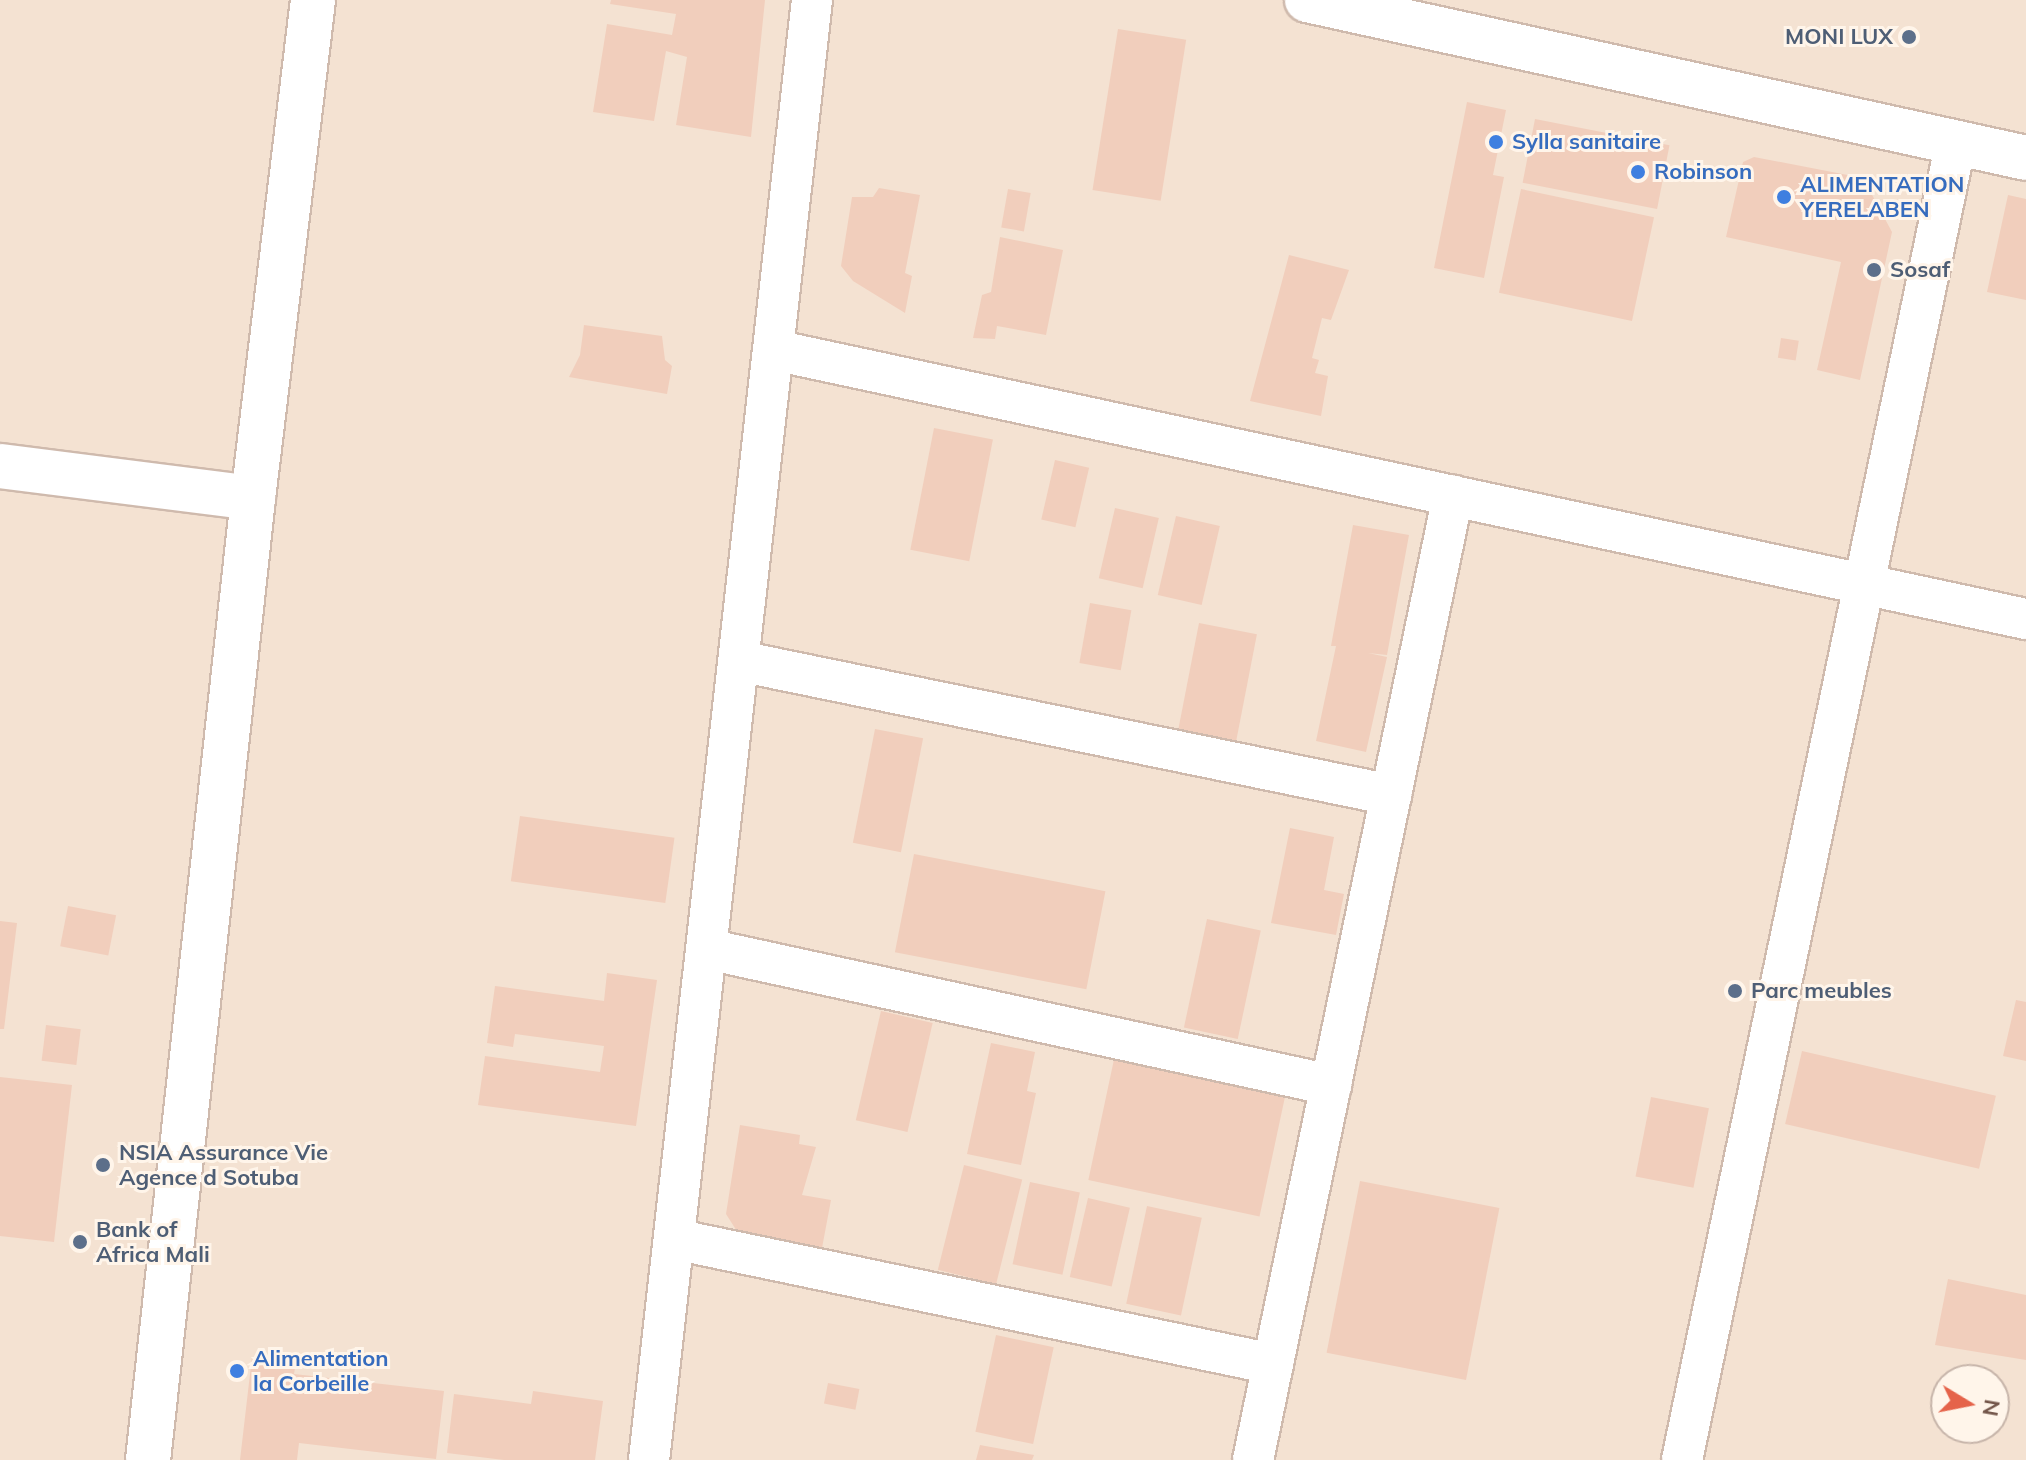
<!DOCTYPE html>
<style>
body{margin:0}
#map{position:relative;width:2026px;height:1460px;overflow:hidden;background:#fcf1e4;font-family:Mulish,sans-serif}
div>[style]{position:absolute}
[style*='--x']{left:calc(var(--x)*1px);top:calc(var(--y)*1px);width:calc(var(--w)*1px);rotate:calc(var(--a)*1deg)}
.residential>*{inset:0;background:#f4e2d2}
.building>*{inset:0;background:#f1cebc;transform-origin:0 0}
.roads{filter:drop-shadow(2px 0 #cfbaad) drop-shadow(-2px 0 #cfbaad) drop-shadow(0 2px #cfbaad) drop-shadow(0 -2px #cfbaad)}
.street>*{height:40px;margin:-20px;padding:0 20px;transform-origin:20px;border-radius:20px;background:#fff}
.secondary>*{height:44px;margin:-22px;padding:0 22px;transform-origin:22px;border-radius:22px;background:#fff}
.dots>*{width:22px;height:22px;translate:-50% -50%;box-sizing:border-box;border:4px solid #fff5ea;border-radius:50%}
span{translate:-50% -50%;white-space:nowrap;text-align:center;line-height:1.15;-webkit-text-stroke:6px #fff5ea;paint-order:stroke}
.service-label{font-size:22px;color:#4e5e75;font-weight:700}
.right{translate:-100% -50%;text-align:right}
.left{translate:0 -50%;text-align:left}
.shop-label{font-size:22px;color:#366cbe;font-weight:700}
.north{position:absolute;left:1930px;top:1364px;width:80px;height:80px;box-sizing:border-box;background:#fff5ea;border:2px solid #c7b5aa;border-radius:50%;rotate:100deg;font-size:22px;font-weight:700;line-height:32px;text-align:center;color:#74564a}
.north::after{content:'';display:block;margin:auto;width:28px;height:36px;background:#e5634a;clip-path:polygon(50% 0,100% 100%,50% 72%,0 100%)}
</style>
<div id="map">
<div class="residential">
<div style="clip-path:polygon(evenodd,0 0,2026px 0,2026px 1460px,0 1460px,0 0,1946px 1380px,1994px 1380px,1994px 1428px,1946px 1428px,1946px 1380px)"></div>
</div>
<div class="building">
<div style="clip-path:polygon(611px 0,765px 0,751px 137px,676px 125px,687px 57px,666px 51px,654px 121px,593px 112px,607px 24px,672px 35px,676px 14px,610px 4px)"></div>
<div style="left:1118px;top:29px;width:69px;height:163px;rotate:9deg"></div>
<div style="clip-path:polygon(1467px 102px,1506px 110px,1493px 175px,1504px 177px,1484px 278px,1434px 268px)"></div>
<div style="left:1535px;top:119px;width:137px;height:65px;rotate:11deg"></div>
<div style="clip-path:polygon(1754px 157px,1863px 178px,1892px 232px,1860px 380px,1817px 370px,1841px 262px,1726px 237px,1743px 162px)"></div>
<div style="clip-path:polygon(879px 188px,920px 195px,905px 273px,912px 276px,905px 313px,853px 281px,841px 266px,852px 197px,873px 197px)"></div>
<div style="left:1008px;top:189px;width:23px;height:39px;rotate:10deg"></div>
<div style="left:1521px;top:189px;width:136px;height:106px;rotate:12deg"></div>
<div style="clip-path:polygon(2008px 195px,2026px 199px,2026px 300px,1987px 292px)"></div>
<div style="clip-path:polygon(1000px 237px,1063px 250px,1046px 335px,997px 326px,995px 339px,973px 338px,982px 295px,991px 292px)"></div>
<div style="clip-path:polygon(1289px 255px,1349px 270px,1331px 320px,1322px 318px,1312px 358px,1319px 360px,1315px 373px,1328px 376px,1321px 416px,1250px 401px)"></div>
<div style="clip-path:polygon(584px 325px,662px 336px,665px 360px,672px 366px,667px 394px,569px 377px,580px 355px)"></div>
<div style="left:1781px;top:338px;width:18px;height:20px;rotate:9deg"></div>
<div style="left:934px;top:428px;width:60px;height:124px;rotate:11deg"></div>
<div style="left:1055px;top:460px;width:35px;height:61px;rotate:13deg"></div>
<div style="left:1115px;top:508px;width:45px;height:72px;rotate:13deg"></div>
<div style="left:1176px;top:516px;width:45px;height:81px;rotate:13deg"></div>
<div style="clip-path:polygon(1353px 525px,1409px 535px,1387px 655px,1368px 653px,1387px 657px,1366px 752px,1316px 741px,1336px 646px,1331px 646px)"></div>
<div style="left:1090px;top:603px;width:42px;height:61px;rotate:10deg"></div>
<div style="left:1199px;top:623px;width:59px;height:111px;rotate:11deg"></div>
<div style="left:875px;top:729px;width:49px;height:116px;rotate:11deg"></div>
<div style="left:520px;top:816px;width:156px;height:66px;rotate:8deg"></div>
<div style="clip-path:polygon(1290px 828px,1334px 837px,1324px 890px,1344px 894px,1336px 935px,1271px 923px)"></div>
<div style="left:914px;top:854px;width:195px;height:100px;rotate:11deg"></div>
<div style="left:68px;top:906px;width:49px;height:41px;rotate:11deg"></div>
<div style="left:1207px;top:919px;width:55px;height:111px;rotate:12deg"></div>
<div style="clip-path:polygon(0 921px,17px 923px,4px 1029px,0 1029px)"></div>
<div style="clip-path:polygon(607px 973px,657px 980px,636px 1126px,478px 1105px,485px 1056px,600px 1072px,604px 1046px,515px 1034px,513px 1047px,487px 1043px,495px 986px,604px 1001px)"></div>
<div style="clip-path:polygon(2016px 1000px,2026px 1002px,2026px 1061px,2003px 1056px)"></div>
<div style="left:881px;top:1011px;width:53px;height:112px;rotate:13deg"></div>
<div style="left:46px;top:1025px;width:35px;height:36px;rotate:7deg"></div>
<div style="clip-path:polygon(991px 1043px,1035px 1052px,1027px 1091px,1036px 1093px,1021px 1165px,967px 1154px)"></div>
<div style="left:1116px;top:1050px;width:175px;height:133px;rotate:12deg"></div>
<div style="left:1802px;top:1051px;width:199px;height:75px;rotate:13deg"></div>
<div style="clip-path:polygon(0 1077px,72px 1085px,54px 1242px,0 1236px)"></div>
<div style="left:1651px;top:1097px;width:59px;height:81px;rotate:11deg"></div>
<div style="clip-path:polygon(740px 1125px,800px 1135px,799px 1144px,816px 1147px,802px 1195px,831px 1200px,822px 1248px,740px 1236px,726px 1214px)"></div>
<div style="left:964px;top:1165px;width:60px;height:108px;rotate:14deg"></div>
<div style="left:1360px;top:1181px;width:142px;height:175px;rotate:11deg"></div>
<div style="left:1030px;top:1182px;width:51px;height:84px;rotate:12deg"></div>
<div style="left:1088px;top:1198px;width:43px;height:81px;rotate:13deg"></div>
<div style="left:1147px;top:1206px;width:56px;height:100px;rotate:12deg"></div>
<div style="clip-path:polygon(1948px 1279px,2026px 1295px,2026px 1360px,1935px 1345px)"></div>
<div style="left:996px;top:1335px;width:59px;height:99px;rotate:12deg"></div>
<div style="clip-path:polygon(252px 1357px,296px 1362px,294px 1374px,444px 1391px,436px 1459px,299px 1443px,297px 1460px,240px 1460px)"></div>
<div style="left:828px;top:1383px;width:32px;height:21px;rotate:11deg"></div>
<div style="clip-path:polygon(533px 1391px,603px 1401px,595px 1460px,504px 1460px,447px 1453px,454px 1394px,531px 1404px)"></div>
<div style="clip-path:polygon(980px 1445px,1034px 1455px,1032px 1460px,976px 1460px)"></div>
</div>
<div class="roads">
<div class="street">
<div style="--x:774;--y:350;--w:1281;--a:12.13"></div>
<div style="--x:739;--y:661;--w:666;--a:11.61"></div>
<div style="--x:707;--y:949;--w:639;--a:12.3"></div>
<div style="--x:674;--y:1239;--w:612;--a:11.79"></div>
<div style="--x:649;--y:1460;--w:1469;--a:-83.63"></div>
<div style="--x:1253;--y:1460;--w:985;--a:-78.28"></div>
<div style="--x:1682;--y:1460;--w:1346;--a:-78.26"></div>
</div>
<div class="secondary">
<div style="--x:1307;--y:0;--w:736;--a:12.39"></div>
<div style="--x:0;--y:466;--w:255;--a:7.2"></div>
<div style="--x:148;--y:1460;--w:968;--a:-83.77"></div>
<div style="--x:253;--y:498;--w:502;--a:-83.13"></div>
</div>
</div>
<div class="dots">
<div style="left:1909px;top:37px;background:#5c6f8a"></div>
<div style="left:1496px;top:142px;background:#3f7fe0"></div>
<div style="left:1638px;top:172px;background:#3f7fe0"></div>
<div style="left:1784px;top:197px;background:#3f7fe0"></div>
<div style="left:1874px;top:270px;background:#5c6f8a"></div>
<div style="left:1735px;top:991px;background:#5c6f8a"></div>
<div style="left:103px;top:1165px;background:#5c6f8a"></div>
<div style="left:80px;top:1242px;background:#5c6f8a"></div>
<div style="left:237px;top:1371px;background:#3f7fe0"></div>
</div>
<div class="service-label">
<span class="right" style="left:1893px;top:37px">MONI LUX</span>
<span class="left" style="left:1890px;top:270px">Sosaf</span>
<span class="left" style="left:1751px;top:991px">Parc meubles</span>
<span class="left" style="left:119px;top:1165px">NSIA Assurance Vie<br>Agence d Sotuba</span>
<span class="left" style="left:96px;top:1242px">Bank of<br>Africa Mali</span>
</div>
<div class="shop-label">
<span class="left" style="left:1512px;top:142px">Sylla sanitaire</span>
<span class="left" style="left:1654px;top:172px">Robinson</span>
<span class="left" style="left:1800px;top:197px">ALIMENTATION<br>YERELABEN</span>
<span class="left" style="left:253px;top:1371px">Alimentation<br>la Corbeille</span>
</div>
<div class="north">N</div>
</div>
